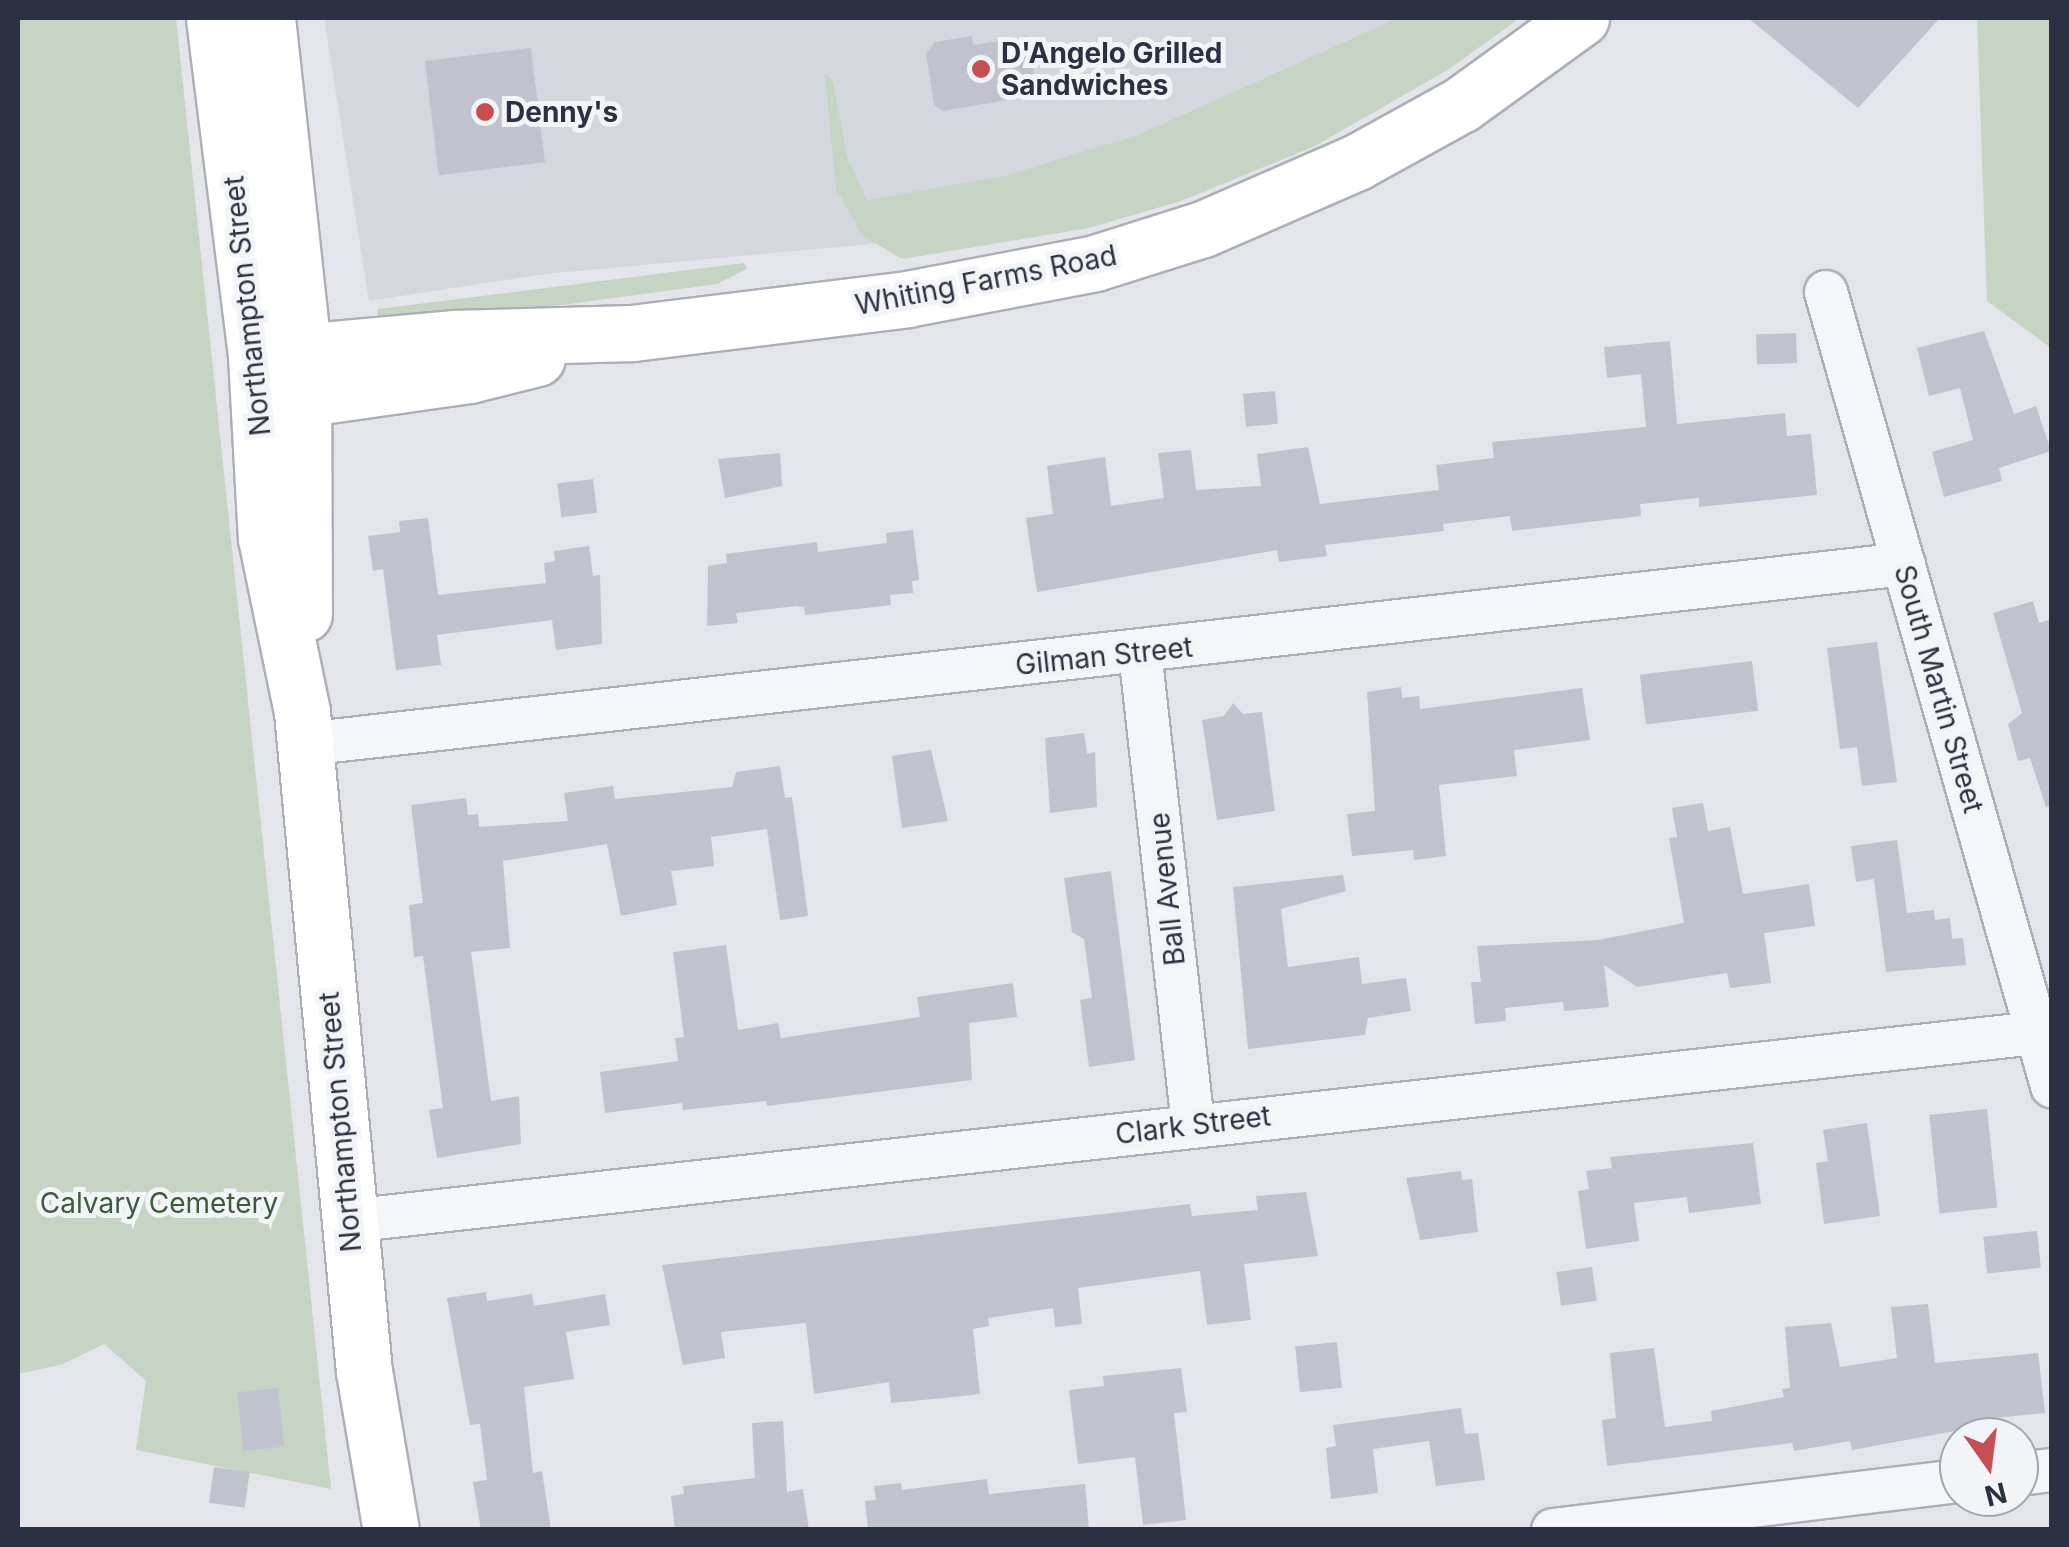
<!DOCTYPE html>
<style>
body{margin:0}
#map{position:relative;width:2069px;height:1547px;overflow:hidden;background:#e3e5ea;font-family:Inter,sans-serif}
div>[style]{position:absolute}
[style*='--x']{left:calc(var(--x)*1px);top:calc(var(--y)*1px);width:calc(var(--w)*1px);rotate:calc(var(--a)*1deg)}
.built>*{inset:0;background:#d5d7df}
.green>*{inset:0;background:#c6d4c4}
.building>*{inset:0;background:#c0c3cd;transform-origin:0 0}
.roads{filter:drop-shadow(2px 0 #acafb8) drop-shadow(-2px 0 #acafb8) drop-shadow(0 2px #acafb8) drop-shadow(0 -2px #acafb8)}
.minor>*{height:42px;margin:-21px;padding:0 21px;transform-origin:21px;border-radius:21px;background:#f5f6f9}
.major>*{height:55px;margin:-27.5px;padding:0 27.5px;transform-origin:27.5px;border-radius:27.5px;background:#fff}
.dots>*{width:28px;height:28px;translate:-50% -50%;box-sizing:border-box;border:5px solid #f2f4f8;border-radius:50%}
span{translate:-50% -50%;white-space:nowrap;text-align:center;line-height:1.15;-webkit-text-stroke:10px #f2f4f8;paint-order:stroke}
.poi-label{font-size:28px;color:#2b3142;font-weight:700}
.left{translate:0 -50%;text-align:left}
.street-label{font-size:28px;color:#2b3142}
.park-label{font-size:28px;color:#3b5d39}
.frame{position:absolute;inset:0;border:20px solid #2b3142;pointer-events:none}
.north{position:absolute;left:1939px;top:1417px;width:100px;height:100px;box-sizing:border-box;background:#f2f4f8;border:2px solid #a2a6af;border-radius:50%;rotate:166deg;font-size:28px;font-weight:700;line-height:40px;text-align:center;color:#2b3142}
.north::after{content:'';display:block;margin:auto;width:35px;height:45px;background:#c84f51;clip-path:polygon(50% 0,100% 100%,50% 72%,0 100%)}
</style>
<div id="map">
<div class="built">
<div style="clip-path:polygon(324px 18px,1486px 18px,903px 241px,545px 274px,369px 301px)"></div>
</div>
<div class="green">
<div style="clip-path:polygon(18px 18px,176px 18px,331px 1489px,136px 1450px,146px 1381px,104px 1344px,63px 1364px,18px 1374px)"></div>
<div style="clip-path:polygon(1398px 18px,1520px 18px,1449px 69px,1315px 146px,1181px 201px,1089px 228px,902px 259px,863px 236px,836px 189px,825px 74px,833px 81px,847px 157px,867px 200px,1004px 176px,1138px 135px)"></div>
<div style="clip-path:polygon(1977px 18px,2051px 18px,2051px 348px,1987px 301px)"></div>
<div style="clip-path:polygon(744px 263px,747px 269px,717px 284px,472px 317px,377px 315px,378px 309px)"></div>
</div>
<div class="building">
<div style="clip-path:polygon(1748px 18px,1940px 18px,1858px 108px)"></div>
<div style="clip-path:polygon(972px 36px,973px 45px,1028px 36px,1036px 85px,1005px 90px,1007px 100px,943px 111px,934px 105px,926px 53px,935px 42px)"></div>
<div style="left:531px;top:48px;width:115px;height:107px;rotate:83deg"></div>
<div style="clip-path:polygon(1984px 331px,2014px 414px,2036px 406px,2051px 451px,1999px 468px,2002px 481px,1944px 497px,1932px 452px,1973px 440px,1960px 388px,1929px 396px,1917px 348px)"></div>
<div style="left:1796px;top:333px;width:30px;height:40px;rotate:88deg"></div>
<div style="clip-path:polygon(1670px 341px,1677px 424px,1785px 413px,1787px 436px,1811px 434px,1817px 495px,1699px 507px,1699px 498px,1640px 504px,1641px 516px,1512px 531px,1510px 516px,1443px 524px,1444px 531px,1325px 545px,1327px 556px,1279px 562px,1277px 550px,1037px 592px,1026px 518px,1053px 514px,1047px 466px,1105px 457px,1111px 506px,1164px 498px,1158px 453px,1191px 450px,1196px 490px,1261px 486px,1257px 454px,1308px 447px,1320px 504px,1439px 490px,1436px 465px,1494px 458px,1492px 442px,1646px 427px,1641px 374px,1607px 378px,1604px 347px)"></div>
<div style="left:1275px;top:391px;width:33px;height:32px;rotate:85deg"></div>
<div style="clip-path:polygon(780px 453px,782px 486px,725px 498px,718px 459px)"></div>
<div style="left:593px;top:479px;width:34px;height:36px;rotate:83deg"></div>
<div style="clip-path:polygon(428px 518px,438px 595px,546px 583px,544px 563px,555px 561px,554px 551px,589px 546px,593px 576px,600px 575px,602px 644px,556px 650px,552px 620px,437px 635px,441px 665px,396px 670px,383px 569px,373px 571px,368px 536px,400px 532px,399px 521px)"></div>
<div style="clip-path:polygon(913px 530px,919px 580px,912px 581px,913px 593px,890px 595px,891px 605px,805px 615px,804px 607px,796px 606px,736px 613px,738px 623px,707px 626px,708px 566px,727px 563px,726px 554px,817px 542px,818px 552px,887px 543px,886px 533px)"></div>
<div style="clip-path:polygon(2033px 601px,2039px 623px,2052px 619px,2052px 806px,2046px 807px,2030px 758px,2018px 761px,2008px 724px,2022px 713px,1993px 613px)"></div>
<div style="clip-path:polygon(1877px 642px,1897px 782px,1862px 786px,1857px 747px,1840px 749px,1827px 648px)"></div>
<div style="left:1752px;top:661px;width:50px;height:113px;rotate:83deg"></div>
<div style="clip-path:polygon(1401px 687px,1402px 698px,1419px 696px,1420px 709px,1582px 688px,1590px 740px,1514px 750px,1517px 776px,1439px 785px,1446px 856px,1414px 860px,1413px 850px,1352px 856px,1347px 814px,1375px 811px,1367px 692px)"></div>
<div style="clip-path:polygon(1233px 703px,1243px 714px,1262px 712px,1275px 811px,1217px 820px,1202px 720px,1224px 716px)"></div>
<div style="clip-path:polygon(1084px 733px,1087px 754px,1095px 752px,1097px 807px,1050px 813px,1045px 738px)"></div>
<div style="clip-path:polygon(931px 750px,948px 821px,902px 828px,892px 756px)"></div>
<div style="clip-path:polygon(780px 766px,785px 798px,792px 797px,808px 916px,780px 920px,767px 829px,711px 837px,714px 866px,671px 871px,677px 905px,621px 916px,607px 844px,503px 861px,510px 948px,471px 952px,491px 1101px,519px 1096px,521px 1144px,437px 1158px,429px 1110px,443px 1108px,423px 956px,414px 957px,409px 905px,423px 903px,411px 805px,466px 798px,468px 815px,478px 814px,479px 827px,568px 821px,564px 793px,613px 786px,615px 799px,732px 787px,736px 772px)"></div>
<div style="clip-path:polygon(1703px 803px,1708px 831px,1730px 827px,1743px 894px,1809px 884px,1815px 926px,1764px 933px,1771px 983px,1730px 988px,1727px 973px,1637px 987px,1604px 965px,1609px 1007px,1564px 1011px,1563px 1002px,1505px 1008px,1506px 1021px,1475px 1024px,1471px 982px,1481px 982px,1477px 946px,1598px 940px,1684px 923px,1669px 838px,1677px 837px,1672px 808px)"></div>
<div style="clip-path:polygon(1897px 840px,1907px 913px,1934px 910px,1935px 920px,1950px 918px,1952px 939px,1963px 938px,1966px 965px,1886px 972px,1874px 879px,1856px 882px,1851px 846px)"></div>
<div style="clip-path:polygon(1111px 871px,1135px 1060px,1089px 1067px,1080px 1000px,1092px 998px,1084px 939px,1072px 932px,1064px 878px)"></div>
<div style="clip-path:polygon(1343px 875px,1346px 891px,1281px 909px,1288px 967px,1359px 957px,1362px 984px,1406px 978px,1411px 1011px,1368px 1018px,1365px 1035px,1248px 1049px,1233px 887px)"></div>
<div style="clip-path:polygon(726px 945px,738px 1030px,778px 1023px,781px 1038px,920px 1017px,917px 997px,1013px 983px,1017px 1017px,969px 1023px,972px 1080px,767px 1106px,766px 1101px,683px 1110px,682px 1103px,605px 1113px,600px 1072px,678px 1061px,675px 1038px,684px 1037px,673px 952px)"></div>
<div style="left:1987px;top:1109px;width:99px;height:58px;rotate:84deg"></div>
<div style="clip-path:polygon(1867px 1123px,1880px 1216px,1824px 1224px,1816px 1163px,1828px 1161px,1823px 1130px)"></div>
<div style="clip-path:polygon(1753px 1143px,1761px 1204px,1689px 1213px,1687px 1197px,1634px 1203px,1639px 1241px,1586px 1249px,1578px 1191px,1589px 1189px,1586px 1171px,1612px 1168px,1610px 1157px)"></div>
<div style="clip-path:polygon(1461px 1171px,1462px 1180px,1472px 1179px,1478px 1232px,1420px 1240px,1406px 1178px)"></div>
<div style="clip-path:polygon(1306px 1192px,1318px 1256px,1244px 1264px,1251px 1320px,1207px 1325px,1200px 1271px,1078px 1288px,1082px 1324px,1055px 1327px,1053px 1308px,988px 1318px,989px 1326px,973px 1329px,980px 1394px,944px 1398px,891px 1403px,889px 1382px,814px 1394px,806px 1323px,721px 1332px,725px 1358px,683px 1365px,662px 1265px,1190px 1204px,1192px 1216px,1258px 1210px,1256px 1196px)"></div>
<div style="left:2037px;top:1231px;width:37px;height:54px;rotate:84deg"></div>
<div style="left:1592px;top:1267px;width:34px;height:36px;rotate:82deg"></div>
<div style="clip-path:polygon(486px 1292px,487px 1301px,532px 1294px,534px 1306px,605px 1294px,610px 1325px,566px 1332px,574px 1379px,524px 1387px,533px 1473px,542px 1471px,551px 1530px,481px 1530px,473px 1482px,487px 1480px,480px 1424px,470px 1425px,447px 1298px)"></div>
<div style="clip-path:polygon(1928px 1304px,1935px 1363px,2038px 1353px,2045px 1413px,1975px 1420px,1955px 1431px,1852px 1450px,1850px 1441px,1794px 1451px,1792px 1443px,1607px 1466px,1602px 1420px,1616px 1418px,1610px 1353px,1654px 1348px,1665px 1427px,1712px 1421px,1711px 1411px,1784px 1397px,1782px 1389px,1790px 1388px,1785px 1327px,1831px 1323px,1840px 1367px,1897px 1358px,1891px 1307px)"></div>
<div style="left:1337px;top:1342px;width:46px;height:42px;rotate:84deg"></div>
<div style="clip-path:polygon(1181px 1368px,1187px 1412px,1174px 1413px,1186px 1520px,1143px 1525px,1135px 1457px,1078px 1464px,1069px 1390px,1104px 1386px,1103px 1376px)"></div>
<div style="left:278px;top:1388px;width:59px;height:41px;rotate:84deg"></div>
<div style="clip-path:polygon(1461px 1408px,1465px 1434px,1478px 1433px,1485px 1480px,1436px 1486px,1429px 1441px,1373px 1449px,1378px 1493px,1331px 1499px,1326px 1448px,1336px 1446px,1333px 1425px)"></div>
<div style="clip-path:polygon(783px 1421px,787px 1492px,803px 1489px,809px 1530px,675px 1530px,671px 1496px,684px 1494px,683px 1486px,755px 1478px,752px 1423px)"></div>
<div style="left:214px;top:1467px;width:36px;height:36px;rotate:8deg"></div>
<div style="clip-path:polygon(987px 1479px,989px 1494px,1085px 1484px,1089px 1530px,868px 1530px,865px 1501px,876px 1500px,874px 1486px,901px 1483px,902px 1490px)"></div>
</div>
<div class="roads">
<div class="minor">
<div style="--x:1826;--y:292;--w:826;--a:74.11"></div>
<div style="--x:1140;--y:652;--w:476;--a:83.6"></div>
<div style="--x:305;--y:744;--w:1609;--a:-6.42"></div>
<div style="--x:349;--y:1221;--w:1698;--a:-6.36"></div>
<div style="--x:2019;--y:1474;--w:33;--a:-7"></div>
<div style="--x:1553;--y:1530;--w:409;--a:-6.9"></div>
</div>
<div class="major">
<div style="--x:214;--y:18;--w:341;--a:82.9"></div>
<div style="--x:256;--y:356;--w:182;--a:86.9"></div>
<div style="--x:266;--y:538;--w:178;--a:78.3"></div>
<div style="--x:302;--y:712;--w:662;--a:84.63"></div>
<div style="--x:364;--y:1371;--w:161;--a:80.4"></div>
<div style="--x:267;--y:18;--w:334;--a:83.8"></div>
<div style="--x:303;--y:350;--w:264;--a:89.8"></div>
<div style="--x:256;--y:356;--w:200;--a:-5.2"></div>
<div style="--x:455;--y:338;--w:177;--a:-1.6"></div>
<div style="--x:632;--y:333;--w:277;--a:-7"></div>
<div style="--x:907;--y:299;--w:191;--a:-10.8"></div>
<div style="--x:1095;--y:263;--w:113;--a:-17.5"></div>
<div style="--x:1203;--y:229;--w:168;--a:-23.5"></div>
<div style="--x:1357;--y:162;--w:120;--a:-28.9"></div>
<div style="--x:1462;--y:104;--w:147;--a:-35.9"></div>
<div style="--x:272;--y:403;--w:199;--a:-8.1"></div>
<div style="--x:469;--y:375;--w:70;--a:-14"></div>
</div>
</div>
<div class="dots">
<div style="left:981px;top:69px;background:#c84f51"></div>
<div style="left:485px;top:112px;background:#c84f51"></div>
</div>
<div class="poi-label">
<span class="left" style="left:1001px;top:69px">D'Angelo Grilled<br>Sandwiches</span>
<span class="left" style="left:505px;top:112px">Denny's</span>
</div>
<div class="street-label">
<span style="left:986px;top:280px;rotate:-11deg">Whiting Farms Road</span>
<span style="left:247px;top:306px;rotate:-96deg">Northampton Street</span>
<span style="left:1104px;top:656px;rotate:-6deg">Gilman Street</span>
<span style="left:1939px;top:689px;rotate:74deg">South Martin Street</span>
<span style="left:1167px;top:889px;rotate:-96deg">Ball Avenue</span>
<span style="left:340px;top:1122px;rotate:-95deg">Northampton Street</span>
<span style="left:1193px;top:1125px;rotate:-7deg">Clark Street</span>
</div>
<div class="park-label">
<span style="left:159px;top:1203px">Calvary Cemetery</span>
</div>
<div class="frame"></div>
<div class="north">N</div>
</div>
